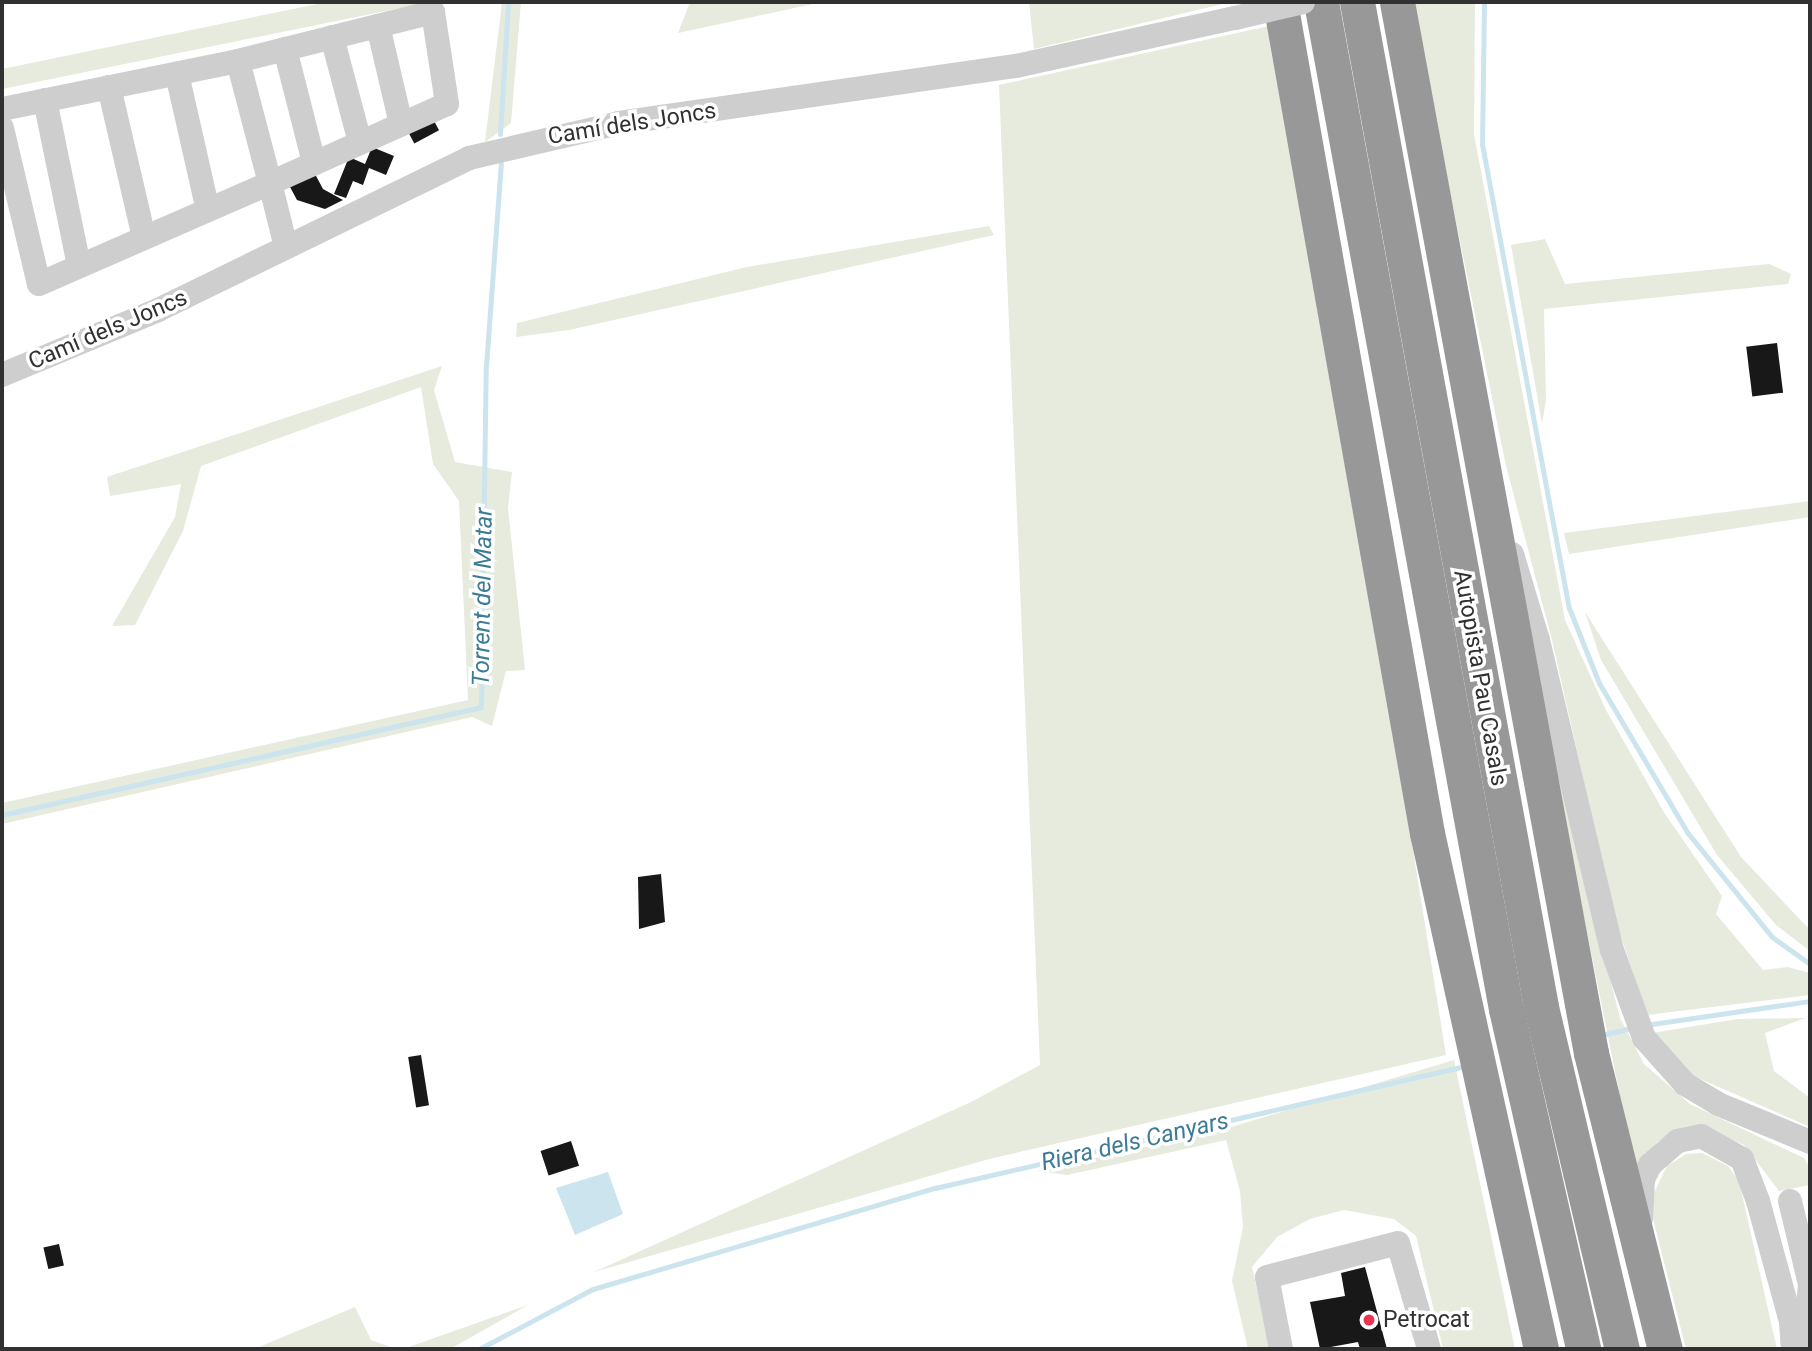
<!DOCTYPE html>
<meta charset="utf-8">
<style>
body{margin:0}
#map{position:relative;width:1812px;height:1351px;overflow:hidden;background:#fff;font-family:Roboto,sans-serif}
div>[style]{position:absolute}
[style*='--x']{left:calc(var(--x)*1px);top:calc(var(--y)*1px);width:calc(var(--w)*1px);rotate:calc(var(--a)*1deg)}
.green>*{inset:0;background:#e6ebdd}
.water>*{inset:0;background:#cce4ee}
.stream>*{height:5px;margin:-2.5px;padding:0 2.5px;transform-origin:2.5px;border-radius:2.5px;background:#cce4ee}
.building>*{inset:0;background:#181818;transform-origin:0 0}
.minor>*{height:24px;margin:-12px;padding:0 12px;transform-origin:12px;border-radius:12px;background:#cecece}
.highway>*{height:35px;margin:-17.5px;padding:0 17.5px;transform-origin:17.5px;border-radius:17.5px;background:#989898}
.minor-bridge>*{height:24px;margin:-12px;padding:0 12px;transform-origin:12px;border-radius:12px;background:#cecece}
.dots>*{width:19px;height:19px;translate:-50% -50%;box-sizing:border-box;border:4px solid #fff;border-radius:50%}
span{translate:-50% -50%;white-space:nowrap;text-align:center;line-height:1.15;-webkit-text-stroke:7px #fff;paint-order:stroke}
.street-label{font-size:23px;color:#313131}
.poi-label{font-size:23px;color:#313131}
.left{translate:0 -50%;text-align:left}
.water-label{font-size:24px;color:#3d7c96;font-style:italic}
.frame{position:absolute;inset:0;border:4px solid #313131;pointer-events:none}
</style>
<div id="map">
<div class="green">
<div style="clip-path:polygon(327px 2px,430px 2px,2px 89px,2px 69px)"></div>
<div style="clip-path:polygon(502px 2px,521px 2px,511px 123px,485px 142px)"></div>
<div style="clip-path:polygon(690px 2px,822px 2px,678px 33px)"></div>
<div style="clip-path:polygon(1029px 2px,1231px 2px,1034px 49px)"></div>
<div style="clip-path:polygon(1411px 2px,1475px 2px,1474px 134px,1565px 620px,1606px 710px,1665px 814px,1722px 896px,1716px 914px,1763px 970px,1788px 967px,1810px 973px,1810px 995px,1647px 1015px,1614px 916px,1552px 640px,1506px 466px)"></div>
<div style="clip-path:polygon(1269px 26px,1379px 639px,1446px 1055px,989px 1159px,594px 1272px,971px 1102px,1040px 1065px,999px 85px)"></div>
<div style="clip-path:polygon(989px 226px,994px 235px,569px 330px,516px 337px,517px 323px,747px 267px)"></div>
<div style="clip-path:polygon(1545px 239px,1565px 284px,1769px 264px,1791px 274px,1788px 284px,1544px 309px,1546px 400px,1542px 424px,1511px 245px)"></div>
<div style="clip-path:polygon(442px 366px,434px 390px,455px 462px,512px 472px,508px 508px,525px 670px,506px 671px,492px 726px,472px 717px,2px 824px,2px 803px,468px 700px,459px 501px,433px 464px,421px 387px,201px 466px,183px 531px,135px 625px,112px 626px,175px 517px,181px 484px,110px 496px,107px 477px)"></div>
<div style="clip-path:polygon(1810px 501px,1810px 517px,1569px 554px,1564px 533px)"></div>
<div style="clip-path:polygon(1585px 612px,1741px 857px,1810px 930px,1810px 951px,1776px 925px,1717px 855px,1601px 660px)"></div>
<div style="clip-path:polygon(1541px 703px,1620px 1018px,1644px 1064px,1690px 1104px,1804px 1158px,1810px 1168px,1810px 1185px,1779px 1191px,1744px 1145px,1702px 1126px,1679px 1129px,1657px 1142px,1635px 1171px)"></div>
<div style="clip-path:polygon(1805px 1018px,1765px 1033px,1774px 1071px,1810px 1098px,1810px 1127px,1689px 1074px,1652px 1033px,1738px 1019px)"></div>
<div style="clip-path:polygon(1454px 1060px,1515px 1349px,1443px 1349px,1416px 1236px,1394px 1219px,1344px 1210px,1310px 1219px,1277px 1237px,1252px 1267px,1271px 1349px,1248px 1349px,1232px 1281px,1243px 1227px,1240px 1191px,1226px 1140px,1067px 1175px,1037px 1171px,1221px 1130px)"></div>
<div style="clip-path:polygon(1702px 1153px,1728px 1166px,1739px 1181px,1777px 1349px,1686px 1349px,1653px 1219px,1653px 1195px,1667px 1166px,1686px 1154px)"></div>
<div style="clip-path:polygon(528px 1305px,450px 1349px,403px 1349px)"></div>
<div style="clip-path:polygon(355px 1307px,371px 1340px,396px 1349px,254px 1349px)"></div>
</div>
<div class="water">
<div style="clip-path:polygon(608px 1172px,623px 1214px,575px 1235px,556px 1188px)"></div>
</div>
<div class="stream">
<div style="--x:1484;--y:2;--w:142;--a:90.8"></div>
<div style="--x:1482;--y:144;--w:472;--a:79.4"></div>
<div style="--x:1569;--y:608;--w:81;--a:68.2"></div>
<div style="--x:1599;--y:683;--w:173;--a:59.4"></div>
<div style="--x:1687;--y:832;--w:135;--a:51"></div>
<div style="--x:1772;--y:937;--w:47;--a:35.4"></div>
<div style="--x:500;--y:134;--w:132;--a:-86.5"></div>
<div style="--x:2;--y:815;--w:491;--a:-12.7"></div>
<div style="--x:481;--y:707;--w:341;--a:-89.2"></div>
<div style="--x:486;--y:366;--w:203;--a:-85.8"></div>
<div style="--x:1645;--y:1025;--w:167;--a:-8.3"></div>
<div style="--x:1601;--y:1035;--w:32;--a:-13"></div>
<div style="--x:479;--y:1349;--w:129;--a:-27.8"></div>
<div style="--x:593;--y:1289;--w:357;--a:-16.5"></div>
<div style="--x:935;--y:1188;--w:544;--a:-12.96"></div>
</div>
<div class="building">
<div style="left:432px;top:117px;width:15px;height:28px;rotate:62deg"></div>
<div style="clip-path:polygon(372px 147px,394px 156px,386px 175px,369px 168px,363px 185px,353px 181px,346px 198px,334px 194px,349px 157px,365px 164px)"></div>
<div style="clip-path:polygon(315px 174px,323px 189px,343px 200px,325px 209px,297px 200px,290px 187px)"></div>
<div style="left:1777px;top:343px;width:50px;height:31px;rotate:83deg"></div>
<div style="clip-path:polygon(661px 874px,665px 922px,639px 929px,638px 877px)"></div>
<div style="left:421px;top:1055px;width:51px;height:13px;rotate:81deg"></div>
<div style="left:571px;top:1141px;width:26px;height:32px;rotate:72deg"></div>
<div style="left:59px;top:1244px;width:22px;height:16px;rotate:77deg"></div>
<div style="clip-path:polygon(1365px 1267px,1387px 1349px,1360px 1349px,1358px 1342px,1320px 1349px,1310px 1302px,1345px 1296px,1341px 1273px)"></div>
</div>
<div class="minor">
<div style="--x:378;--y:26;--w:101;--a:76.8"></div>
<div style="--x:332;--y:37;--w:109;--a:75.1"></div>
<div style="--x:285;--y:49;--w:118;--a:75.7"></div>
<div style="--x:177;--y:74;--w:139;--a:77.2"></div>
<div style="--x:109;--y:87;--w:155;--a:76.9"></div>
<div style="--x:45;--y:100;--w:169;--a:78.4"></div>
<div style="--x:2;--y:109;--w:241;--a:-11.5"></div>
<div style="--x:238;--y:61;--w:201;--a:-14.1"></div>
<div style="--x:433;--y:12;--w:93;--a:81.3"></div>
<div style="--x:447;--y:104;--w:194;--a:155.9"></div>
<div style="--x:270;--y:183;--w:66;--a:76"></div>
<div style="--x:2;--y:128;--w:160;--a:76.7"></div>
<div style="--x:39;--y:284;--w:252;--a:-23.6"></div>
<div style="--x:270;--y:183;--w:126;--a:-104.7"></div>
<div style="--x:2;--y:375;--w:169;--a:-22.6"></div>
<div style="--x:158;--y:310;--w:346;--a:-26"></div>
<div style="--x:469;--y:158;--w:154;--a:-13.1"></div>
<div style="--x:619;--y:123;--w:401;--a:-8.2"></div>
<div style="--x:1016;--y:66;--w:224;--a:-12.4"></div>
<div style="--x:1512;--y:554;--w:90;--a:73.2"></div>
<div style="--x:1538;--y:640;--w:319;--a:76.6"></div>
<div style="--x:1612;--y:950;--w:94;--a:70"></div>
<div style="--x:1644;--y:1038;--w:62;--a:48.3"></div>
<div style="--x:1685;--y:1084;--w:39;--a:31"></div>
<div style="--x:1718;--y:1104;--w:100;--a:22.4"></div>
<div style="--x:1790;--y:1201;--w:85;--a:76.5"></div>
<div style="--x:1641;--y:1219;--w:40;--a:-87.1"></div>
<div style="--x:1643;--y:1179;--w:16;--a:-63"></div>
<div style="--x:1650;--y:1165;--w:37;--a:-41"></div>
<div style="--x:1678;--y:1141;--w:24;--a:-12"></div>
<div style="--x:1701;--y:1136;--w:47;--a:29.3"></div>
<div style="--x:1742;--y:1159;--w:45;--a:69.1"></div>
<div style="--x:1758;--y:1201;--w:125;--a:74.7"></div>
<div style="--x:1791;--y:1322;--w:27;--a:86"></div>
<div style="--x:1281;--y:1349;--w:73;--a:-101"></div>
<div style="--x:1267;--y:1277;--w:135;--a:-14.5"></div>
<div style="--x:1398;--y:1243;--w:110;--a:73.7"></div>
<div style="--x:1804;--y:1349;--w:65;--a:-84.7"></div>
</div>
<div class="highway">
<div style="--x:1280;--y:2;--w:844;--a:79.97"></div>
<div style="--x:1427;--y:833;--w:528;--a:77.54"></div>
<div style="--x:1321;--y:2;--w:1024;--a:79.59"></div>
<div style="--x:1506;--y:1009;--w:349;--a:77.2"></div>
<div style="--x:1357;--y:2;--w:1022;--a:79.62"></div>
<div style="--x:1541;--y:1007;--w:351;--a:76.7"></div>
<div style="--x:1397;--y:2;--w:1069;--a:79.54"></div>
<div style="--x:1591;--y:1053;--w:305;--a:76"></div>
</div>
<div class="minor-bridge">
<div style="--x:1235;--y:18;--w:70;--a:-13.2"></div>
</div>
<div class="dots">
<div style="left:1369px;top:1320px;background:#e83452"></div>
</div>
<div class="street-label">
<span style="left:632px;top:124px;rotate:-9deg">Camí dels Joncs</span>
<span style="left:108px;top:330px;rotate:-23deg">Camí dels Joncs</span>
<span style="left:1480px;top:678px;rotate:80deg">Autopista Pau Casals</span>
</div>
<div class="poi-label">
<span class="left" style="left:1383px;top:1320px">Petrocat</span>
</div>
<div class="water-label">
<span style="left:483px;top:597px;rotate:-89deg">Torrent del Matar</span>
<span style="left:1135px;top:1142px;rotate:-13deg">Riera dels Canyars</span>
</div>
<div class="frame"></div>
</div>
